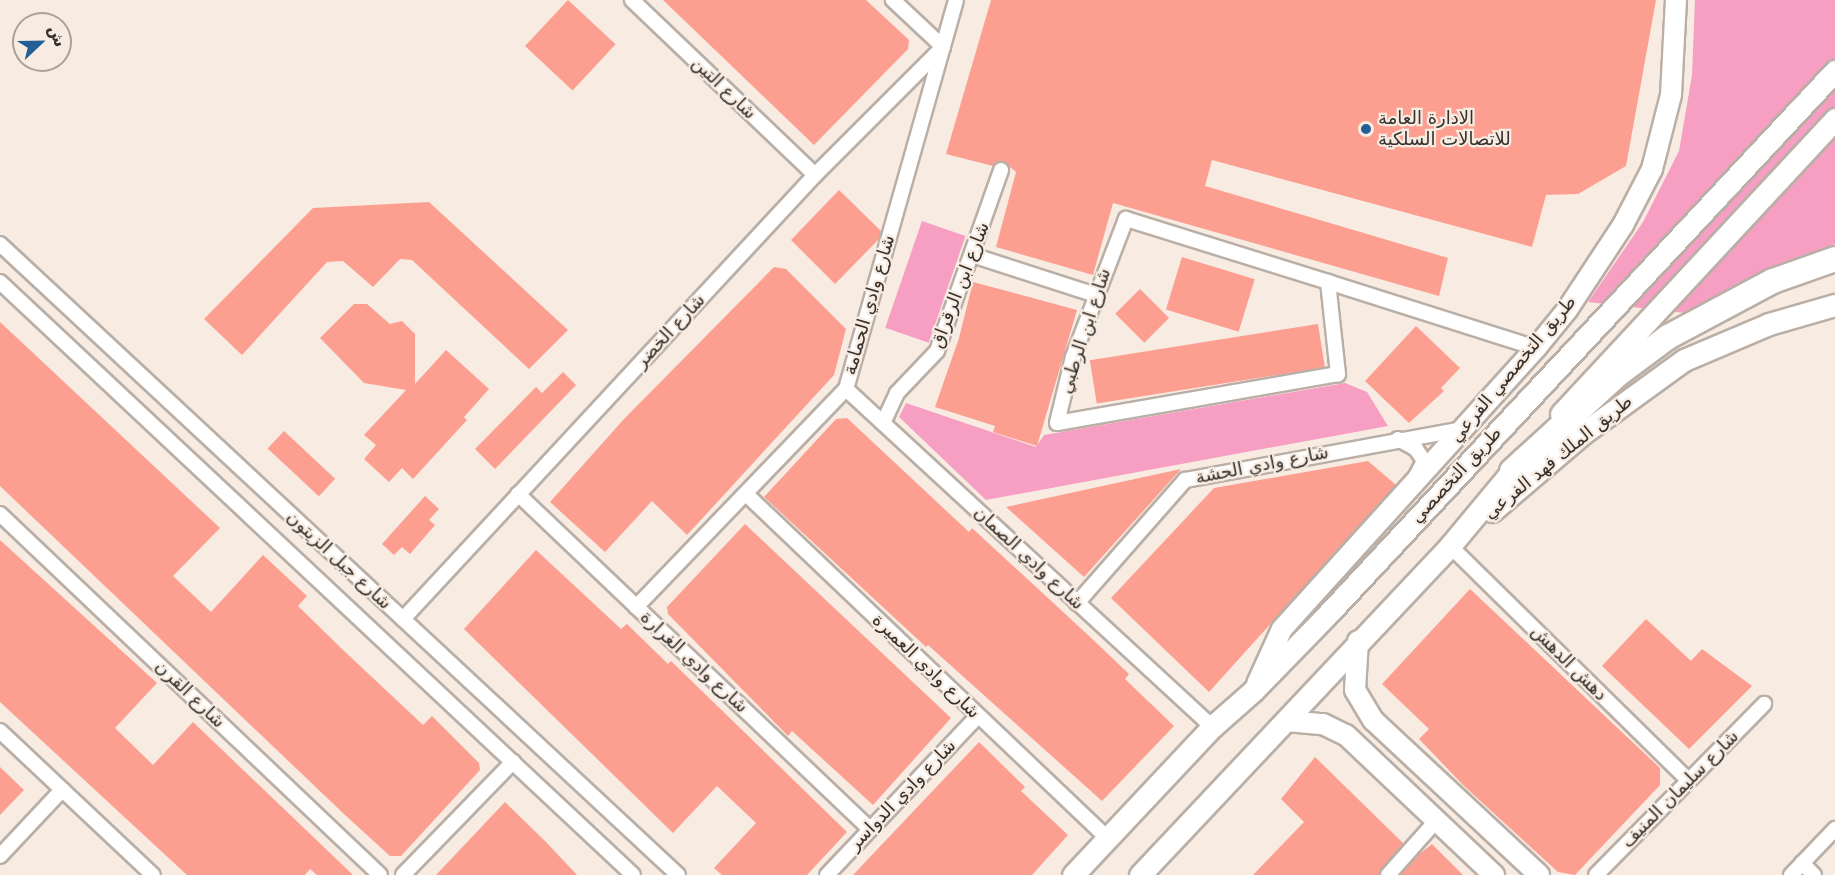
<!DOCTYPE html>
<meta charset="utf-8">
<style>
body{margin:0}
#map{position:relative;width:1835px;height:875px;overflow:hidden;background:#f8ece2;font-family:"DejaVu Sans",Vazirmatn,sans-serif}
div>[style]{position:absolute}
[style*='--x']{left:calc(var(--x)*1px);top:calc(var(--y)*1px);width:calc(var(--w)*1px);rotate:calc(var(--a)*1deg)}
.green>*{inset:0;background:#f79ec3;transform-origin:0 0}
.building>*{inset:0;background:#fc9e90;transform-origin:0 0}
.roads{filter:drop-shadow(2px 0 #baafa6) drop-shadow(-2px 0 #baafa6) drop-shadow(0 2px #baafa6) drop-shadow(0 -2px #baafa6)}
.street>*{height:14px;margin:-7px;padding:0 7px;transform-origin:7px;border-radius:7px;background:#fff}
.secondary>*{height:20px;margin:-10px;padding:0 10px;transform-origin:10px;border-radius:10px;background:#fff}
.primary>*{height:21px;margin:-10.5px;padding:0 10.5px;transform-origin:10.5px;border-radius:10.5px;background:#fff}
.highway>*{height:24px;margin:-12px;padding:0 12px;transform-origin:12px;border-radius:12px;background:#fff}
.dots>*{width:16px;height:16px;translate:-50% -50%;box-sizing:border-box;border:3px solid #f8ece2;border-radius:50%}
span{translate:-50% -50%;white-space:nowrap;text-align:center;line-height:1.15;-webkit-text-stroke:4.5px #f8ece2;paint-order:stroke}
.street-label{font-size:18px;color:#35312d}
.poi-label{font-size:18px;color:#35312d}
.left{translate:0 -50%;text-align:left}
.north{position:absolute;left:12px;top:12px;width:60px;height:60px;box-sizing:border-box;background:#f8ece2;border:2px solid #aaa19a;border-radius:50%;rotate:68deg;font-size:16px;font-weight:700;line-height:24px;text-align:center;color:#35312d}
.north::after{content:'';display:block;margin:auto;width:21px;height:27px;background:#225f96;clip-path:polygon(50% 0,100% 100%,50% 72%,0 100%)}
</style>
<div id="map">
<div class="green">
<div style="clip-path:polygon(1695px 0,1835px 0,1835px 244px,1746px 279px,1685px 313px,1588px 302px,1643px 222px,1679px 151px,1692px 75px)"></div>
<div style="left:922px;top:221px;width:46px;height:113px;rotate:19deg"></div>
<div style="clip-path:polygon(1345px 383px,1367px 392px,1388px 426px,986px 500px,899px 417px,906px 403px,1036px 447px,1044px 435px)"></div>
</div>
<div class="building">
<div style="left:568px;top:0;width:65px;height:63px;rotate:43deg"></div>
<div style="clip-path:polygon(663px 0,866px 0,909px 40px,908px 49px,814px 145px)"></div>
<div style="clip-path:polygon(991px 0,1656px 0,1626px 166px,1578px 194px,1546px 195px,1532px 247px,1212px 160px,1205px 186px,1448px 258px,1439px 296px,1113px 203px,1093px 275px,996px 247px,1016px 172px,1003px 161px,993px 166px,946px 154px)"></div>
<div style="clip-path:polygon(839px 190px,881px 231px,879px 239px,835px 284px,791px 240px)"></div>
<div style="clip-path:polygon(429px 202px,568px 330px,529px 369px,412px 260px,400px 259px,373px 287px,343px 261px,327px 262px,242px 355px,204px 319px,313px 208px)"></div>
<div style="left:1182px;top:257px;width:76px;height:55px;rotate:17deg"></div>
<div style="clip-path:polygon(774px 267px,786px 269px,846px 329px,834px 375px,687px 535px,652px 501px,605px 552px,550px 502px,624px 419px)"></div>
<div style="clip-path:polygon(973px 282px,1077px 310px,1037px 446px,993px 432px,995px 426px,935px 407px,959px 338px)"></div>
<div style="left:1140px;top:289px;width:41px;height:35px;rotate:45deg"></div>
<div style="clip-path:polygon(354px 304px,367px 304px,390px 324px,402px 321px,415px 334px,415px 384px,446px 350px,489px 389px,464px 417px,467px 420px,413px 479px,402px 468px,389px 482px,364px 459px,376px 445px,364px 435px,406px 390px,364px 383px,320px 338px)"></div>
<div style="clip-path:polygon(0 322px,220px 528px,173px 576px,211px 612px,263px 555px,307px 596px,298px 606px,342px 649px,423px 725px,432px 716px,479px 763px,480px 770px,401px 856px,390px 856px,345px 815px,0 486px)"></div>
<div style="left:1318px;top:324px;width:44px;height:231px;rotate:81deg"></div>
<div style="clip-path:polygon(1416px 326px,1460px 368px,1441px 388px,1444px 391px,1409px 423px,1365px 381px)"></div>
<div style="clip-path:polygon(563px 372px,576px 385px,495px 469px,475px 449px,536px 387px,542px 393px)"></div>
<div style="clip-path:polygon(847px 418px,969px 532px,972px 528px,1088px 635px,1129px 674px,1125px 679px,1174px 726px,1102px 801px,928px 645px,926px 647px,764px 497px,836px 419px)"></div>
<div style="left:284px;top:431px;width:70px;height:24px;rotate:43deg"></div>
<div style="clip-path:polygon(1368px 461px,1396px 485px,1209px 692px,1111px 598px,1214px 488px)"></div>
<div style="clip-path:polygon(1181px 469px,1084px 577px,1006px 507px)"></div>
<div style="clip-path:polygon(425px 496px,439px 509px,429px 520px,435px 525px,410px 554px,402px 547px,394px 555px,382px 544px)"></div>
<div style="clip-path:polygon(745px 524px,951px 718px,873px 805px,792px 731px,788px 736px,668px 614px,667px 607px)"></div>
<div style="clip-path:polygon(0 540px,157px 683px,115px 728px,153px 765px,193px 722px,353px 875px,317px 875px,310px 869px,305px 875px,187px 875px,0 702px)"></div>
<div style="clip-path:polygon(536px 550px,621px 629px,627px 624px,668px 664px,671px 661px,847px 832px,807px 875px,722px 875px,714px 868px,756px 823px,717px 786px,673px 833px,464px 629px)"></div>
<div style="clip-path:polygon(1470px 589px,1660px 768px,1660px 785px,1575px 875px,1558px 872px,1464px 786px,1419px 739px,1429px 729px,1382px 684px)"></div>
<div style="clip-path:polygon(1646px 619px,1691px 661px,1702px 649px,1752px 686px,1689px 749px,1602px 666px)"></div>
<div style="clip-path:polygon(979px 742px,1025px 787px,1021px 791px,1068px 835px,1032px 875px,853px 875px)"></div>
<div style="clip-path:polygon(1315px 757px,1404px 844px,1379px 875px,1253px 875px,1304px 822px,1281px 799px)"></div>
<div style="clip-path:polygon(0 767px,24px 790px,0 815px)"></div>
<div style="clip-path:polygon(505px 802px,546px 842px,577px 875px,436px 875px)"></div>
<div style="clip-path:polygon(1432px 844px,1463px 875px,1400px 875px,1417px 856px)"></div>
</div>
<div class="roads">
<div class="street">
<div style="--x:632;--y:0;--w:253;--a:43.7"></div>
<div style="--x:0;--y:244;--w:926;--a:42.94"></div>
<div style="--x:972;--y:255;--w:130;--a:17.9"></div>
<div style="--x:0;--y:282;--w:867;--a:43.13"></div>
<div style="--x:1328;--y:282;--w:93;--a:83.8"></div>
<div style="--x:1338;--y:374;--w:285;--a:170.1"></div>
<div style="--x:1057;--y:423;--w:68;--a:-76.4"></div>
<div style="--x:1073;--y:357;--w:148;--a:-69"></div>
<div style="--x:1126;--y:219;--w:212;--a:17.3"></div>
<div style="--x:1328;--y:282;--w:218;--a:17.6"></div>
<div style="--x:846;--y:389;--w:498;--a:42.7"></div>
<div style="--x:884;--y:421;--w:31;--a:-65"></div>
<div style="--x:897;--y:393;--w:58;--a:-46.4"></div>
<div style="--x:937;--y:351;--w:192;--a:-70.5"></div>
<div style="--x:1398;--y:439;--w:21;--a:29"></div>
<div style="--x:1416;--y:449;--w:14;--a:56"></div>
<div style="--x:1424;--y:461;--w:15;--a:118"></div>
<div style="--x:518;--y:494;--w:486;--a:43.6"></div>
<div style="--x:746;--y:494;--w:499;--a:43.6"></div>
<div style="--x:0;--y:514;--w:524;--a:43.53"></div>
<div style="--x:1450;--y:546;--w:334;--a:44.5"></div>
<div style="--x:1077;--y:603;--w:164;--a:-48.7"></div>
<div style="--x:1185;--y:480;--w:283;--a:-10.4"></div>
<div style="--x:636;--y:607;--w:303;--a:-46.1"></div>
<div style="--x:846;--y:389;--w:404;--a:-74.2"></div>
<div style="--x:403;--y:619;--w:606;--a:-47.14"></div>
<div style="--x:815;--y:175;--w:181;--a:-45"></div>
<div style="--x:943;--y:47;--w:69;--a:-136.8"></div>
<div style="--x:0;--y:731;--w:210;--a:43.3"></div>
<div style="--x:0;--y:856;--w:91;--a:-46.8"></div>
<div style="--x:1802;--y:863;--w:17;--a:45"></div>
<div style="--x:403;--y:875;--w:158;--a:-45.8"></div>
<div style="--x:827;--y:875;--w:219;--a:-46.5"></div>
<div style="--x:1388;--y:875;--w:72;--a:-48.4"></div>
<div style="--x:1596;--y:875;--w:240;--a:-45.5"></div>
<div style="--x:1791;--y:875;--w:64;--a:-46.3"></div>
</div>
<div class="secondary">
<div style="--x:1358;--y:641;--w:49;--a:93.5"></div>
<div style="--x:1355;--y:690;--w:35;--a:59"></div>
<div style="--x:1373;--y:720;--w:227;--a:43"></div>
<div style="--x:1257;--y:684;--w:60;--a:-65.6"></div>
<div style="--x:1282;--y:629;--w:379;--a:-47.9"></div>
<div style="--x:1536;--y:348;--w:49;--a:-50.8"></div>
<div style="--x:1567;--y:310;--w:102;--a:-56.6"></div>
<div style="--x:1623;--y:225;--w:63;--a:-62.6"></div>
<div style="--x:1652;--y:169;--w:76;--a:-75.6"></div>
<div style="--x:1671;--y:95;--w:95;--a:-87"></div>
<div style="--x:1286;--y:721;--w:37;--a:5"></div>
<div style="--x:1323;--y:724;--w:25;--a:26"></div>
<div style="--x:1346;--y:735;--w:204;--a:43.4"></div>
</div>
<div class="primary">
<div style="--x:1561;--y:414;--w:403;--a:-47.1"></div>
<div style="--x:1492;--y:511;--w:118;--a:-40.5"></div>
<div style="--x:1582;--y:434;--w:126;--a:-36"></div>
<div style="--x:1684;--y:360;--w:92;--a:-23"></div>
<div style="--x:1769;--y:324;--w:69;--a:-16.1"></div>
<div style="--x:1073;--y:875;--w:203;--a:-46.8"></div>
<div style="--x:1212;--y:727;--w:55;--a:-41.3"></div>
<div style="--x:1253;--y:691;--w:105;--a:-45.8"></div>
<div style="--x:1326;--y:616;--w:746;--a:-46.96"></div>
<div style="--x:1140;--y:875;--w:452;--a:-46.7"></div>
<div style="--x:1450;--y:546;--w:114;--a:-50.3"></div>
</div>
<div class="highway">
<div style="--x:1512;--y:471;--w:142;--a:-42.4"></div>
<div style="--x:1617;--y:375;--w:64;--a:-36.7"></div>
<div style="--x:1668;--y:337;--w:119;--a:-28.1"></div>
<div style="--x:1773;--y:281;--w:66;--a:-19.5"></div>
</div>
</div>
<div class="dots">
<div style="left:1366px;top:129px;background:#225f96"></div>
</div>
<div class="street-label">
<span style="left:724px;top:88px;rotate:44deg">شارع التين</span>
<span style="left:960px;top:285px;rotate:-69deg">شارع ابن الرقراق</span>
<span style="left:869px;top:305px;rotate:-74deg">شارع وادي الحمامة</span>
<span style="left:670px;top:331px;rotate:-47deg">شارع الخضر</span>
<span style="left:1085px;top:331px;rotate:-72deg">شارع ابن الرطبي</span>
<span style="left:1513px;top:369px;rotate:-50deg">طريق التخصصي الفرعي</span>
<span style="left:1558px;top:457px;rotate:-39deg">طريق الملك فهد الفرعي</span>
<span style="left:1262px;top:465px;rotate:-11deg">شارع وادي الحشة</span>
<span style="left:1456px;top:475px;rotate:-47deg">طريق التخصصي</span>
<span style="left:1029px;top:558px;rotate:43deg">شارع وادي الصمان</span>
<span style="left:339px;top:560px;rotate:43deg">شارع جبل الزيتون</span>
<span style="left:694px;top:662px;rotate:43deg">شارع وادي الغرارة</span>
<span style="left:1569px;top:663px;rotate:45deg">دهش الدهش</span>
<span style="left:926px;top:666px;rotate:44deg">شارع وادي العميرة</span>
<span style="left:190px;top:694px;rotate:44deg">شارع القرن</span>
<span style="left:1680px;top:789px;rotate:-45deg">شارع سليمان المنيف</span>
<span style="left:902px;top:795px;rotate:-46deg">شارع وادي الدواسر</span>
</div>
<div class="poi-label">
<span class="left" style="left:1378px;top:129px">الادارة العامة<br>للاتصالات السلكية</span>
</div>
<div class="north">ش</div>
</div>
